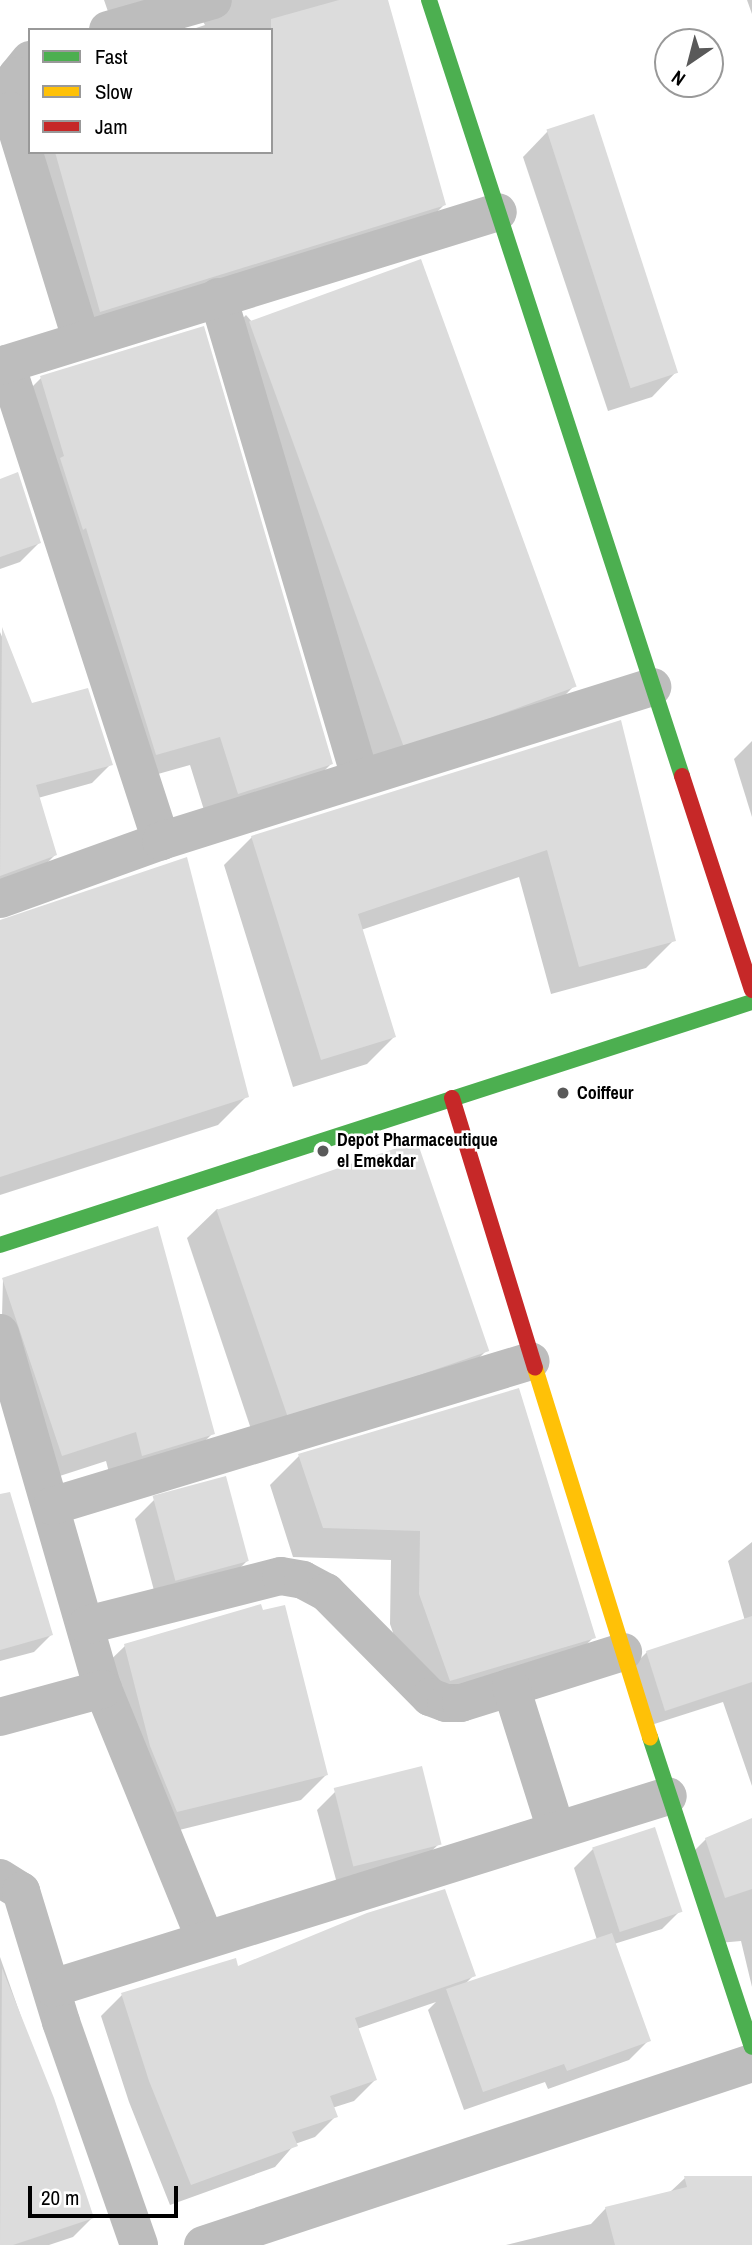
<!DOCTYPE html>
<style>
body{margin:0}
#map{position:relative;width:752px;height:2245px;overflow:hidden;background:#fff;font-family:"Archivo Narrow",sans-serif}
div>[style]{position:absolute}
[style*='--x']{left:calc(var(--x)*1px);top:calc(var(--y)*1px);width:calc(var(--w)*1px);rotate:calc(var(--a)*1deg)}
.shadow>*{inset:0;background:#0003}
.building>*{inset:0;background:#dcdcdc;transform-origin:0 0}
.street>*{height:38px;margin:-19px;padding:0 19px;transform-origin:19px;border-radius:19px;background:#bdbdbd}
.fast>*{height:16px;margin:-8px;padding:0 8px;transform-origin:8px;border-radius:8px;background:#4caf50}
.slow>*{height:16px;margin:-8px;padding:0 8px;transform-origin:8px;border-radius:8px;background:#ffc107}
.jam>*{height:16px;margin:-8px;padding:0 8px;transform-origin:8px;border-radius:8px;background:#c62828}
.dots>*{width:19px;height:19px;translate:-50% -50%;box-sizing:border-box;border:4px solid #fff;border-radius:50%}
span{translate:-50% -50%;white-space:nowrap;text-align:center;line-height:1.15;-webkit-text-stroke:5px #fff;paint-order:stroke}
.poi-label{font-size:18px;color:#000;font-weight:700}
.left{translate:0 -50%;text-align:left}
.legend{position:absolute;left:28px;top:28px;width:245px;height:126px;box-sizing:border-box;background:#fff;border:2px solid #999;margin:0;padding:9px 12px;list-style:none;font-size:21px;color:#000}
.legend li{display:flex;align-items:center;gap:14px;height:35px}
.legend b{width:35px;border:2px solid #999}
.north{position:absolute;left:654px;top:28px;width:70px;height:70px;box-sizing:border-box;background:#fff;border:2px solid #999;border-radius:50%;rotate:215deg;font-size:19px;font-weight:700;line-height:28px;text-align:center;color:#000}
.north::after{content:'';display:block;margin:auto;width:24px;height:32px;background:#595959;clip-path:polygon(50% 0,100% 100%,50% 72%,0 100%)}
.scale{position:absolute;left:28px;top:2186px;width:150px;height:32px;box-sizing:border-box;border:4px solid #000;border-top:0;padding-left:9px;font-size:21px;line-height:24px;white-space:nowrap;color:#000;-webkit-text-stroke:5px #fff;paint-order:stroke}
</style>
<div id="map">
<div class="shadow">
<div style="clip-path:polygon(104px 0,386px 0,444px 205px,415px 234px,71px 341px,30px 152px,271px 152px,271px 30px,190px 30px,205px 25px,198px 13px,113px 26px)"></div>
<div style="clip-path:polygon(747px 0,752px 0,752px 14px)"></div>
<div style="clip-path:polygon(548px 131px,677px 371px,652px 397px,608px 411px,523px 157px)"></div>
<div style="clip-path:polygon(246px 315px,572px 688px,543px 718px,346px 779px,217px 344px)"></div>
<div style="clip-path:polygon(41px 378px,331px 764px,302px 793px,208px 823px,190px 765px,126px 783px,11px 408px)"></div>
<div style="clip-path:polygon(0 481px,39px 543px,20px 562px,0 569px)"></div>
<div style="clip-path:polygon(0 632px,31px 705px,111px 764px,92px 783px,38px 798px,55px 855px,36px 874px,0 887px)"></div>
<div style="clip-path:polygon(620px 722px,674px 940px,646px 968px,551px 994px,519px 877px,361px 930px,394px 1037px,367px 1064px,293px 1087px,224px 865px,252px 837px)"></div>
<div style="clip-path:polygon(752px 741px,752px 817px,734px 759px)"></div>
<div style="clip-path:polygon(0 921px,247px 1096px,218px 1125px,0 1195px)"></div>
<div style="clip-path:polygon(217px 1209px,486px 1351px,457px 1380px,255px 1441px,187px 1238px)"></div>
<div style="clip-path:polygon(3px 1279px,213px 1433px,183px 1463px,112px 1484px,106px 1461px,32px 1485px,0 1389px)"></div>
<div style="clip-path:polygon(299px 1456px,594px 1637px,564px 1667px,420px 1710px,390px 1624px,391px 1560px,293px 1557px,270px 1485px)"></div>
<div style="clip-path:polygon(154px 1500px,247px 1561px,228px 1580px,156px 1598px,135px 1519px)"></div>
<div style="clip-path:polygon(752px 1542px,752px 1786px,723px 1702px,648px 1726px,630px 1669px,647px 1652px,745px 1621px,728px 1561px)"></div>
<div style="clip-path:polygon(0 1565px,51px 1635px,34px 1652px,0 1661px)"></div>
<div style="clip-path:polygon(125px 1646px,326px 1775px,301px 1800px,151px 1837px,99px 1671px)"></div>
<div style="clip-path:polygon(335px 1792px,440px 1843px,421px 1861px,338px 1887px,317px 1810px)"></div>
<div style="clip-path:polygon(752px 1820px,752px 1987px,741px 1941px,719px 1943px,689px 1856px,706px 1839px)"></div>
<div style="clip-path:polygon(593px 1849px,681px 1910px,662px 1929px,614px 1944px,648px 2041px,629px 2060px,548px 2089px,545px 2082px,464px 2110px,428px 2010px,436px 2002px,357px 2029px,375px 2080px,354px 2101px,332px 2108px,336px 2116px,315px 2137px,295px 2144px,275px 2167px,170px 2205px,129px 2102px,101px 2016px,122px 1995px,237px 1968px,474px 1975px,464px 1985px,597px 1940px,574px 1868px)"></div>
<div style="clip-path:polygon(0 1957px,92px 2218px,73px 2237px,49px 2245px,0 2245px)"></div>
<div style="clip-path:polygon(685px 2178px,752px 2178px,752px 2245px,506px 2245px,591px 2224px,606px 2208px,669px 2193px)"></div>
</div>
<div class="building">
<div style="clip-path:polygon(339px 0,388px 0,446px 205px,100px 312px,55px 152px,271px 152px,271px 19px)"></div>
<div style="left:594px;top:114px;width:272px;height:50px;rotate:72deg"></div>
<div style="left:421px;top:259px;width:455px;height:183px;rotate:70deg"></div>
<div style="clip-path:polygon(204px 326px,333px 764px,238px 794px,220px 737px,156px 755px,86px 528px,83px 530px,60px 458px,64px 456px,40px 376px)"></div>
<div style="clip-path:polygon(18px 472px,41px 543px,0 557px,0 479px)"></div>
<div style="clip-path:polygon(2px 627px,32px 703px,88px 688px,113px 765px,36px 785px,57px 855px,0 876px)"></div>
<div style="clip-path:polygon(621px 720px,676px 941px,579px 967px,547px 850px,358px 914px,396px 1037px,321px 1060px,251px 836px)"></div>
<div style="clip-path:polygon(187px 857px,249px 1097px,0 1177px,0 920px)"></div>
<div style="left:417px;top:1141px;width:222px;height:212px;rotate:71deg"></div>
<div style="clip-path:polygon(158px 1226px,215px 1434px,142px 1456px,136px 1432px,62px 1456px,2px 1278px)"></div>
<div style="clip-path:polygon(519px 1388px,596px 1638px,450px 1681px,419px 1594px,420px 1531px,323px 1528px,298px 1454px)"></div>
<div style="left:226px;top:1476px;width:88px;height:76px;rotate:75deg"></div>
<div style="clip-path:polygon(10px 1492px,53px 1635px,0 1650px,0 1494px)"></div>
<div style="clip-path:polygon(261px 1604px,263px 1610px,285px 1605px,328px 1775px,177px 1812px,150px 1746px,124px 1644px)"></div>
<div style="clip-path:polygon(752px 1616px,752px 1682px,665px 1711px,646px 1651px)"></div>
<div style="left:422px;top:1766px;width:81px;height:91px;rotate:76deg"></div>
<div style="clip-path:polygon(752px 1818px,752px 1889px,725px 1898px,705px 1838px)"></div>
<div style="left:655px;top:1827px;width:89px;height:66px;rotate:72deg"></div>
<div style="clip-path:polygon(445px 1889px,476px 1976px,355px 2018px,377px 2080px,330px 2096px,338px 2117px,292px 2132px,298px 2146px,191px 2185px,149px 2081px,121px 1993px,236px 1958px,238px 1966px,367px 1913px)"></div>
<div style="clip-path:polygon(612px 1933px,651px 2041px,567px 2071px,564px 2064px,483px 2092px,446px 1989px)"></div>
<div style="clip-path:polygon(2px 1968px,54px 2098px,94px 2218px,13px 2245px,0 2245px)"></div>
<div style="clip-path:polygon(684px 2176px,752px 2176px,752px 2245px,615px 2245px,605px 2207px,687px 2187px)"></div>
</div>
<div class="street">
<div style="--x:108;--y:30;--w:109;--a:-15.9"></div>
<div style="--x:30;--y:60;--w:21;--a:129"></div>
<div style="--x:17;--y:76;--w:36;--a:100"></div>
<div style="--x:11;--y:111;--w:239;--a:72.9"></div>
<div style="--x:218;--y:297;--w:501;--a:73.52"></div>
<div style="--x:6;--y:364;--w:502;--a:72"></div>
<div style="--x:0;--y:366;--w:521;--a:-17.18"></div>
<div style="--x:0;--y:899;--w:171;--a:-19.8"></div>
<div style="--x:161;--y:841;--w:515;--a:-17.41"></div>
<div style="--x:0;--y:1333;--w:371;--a:73.9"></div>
<div style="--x:103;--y:1689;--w:270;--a:67.8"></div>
<div style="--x:52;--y:1506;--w:500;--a:-16.84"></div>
<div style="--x:87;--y:1625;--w:200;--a:-14.2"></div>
<div style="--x:281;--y:1576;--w:22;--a:10"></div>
<div style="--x:303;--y:1580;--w:26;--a:28"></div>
<div style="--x:326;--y:1592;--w:148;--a:45.3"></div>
<div style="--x:430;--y:1697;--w:17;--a:21"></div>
<div style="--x:446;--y:1703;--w:15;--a:0"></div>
<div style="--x:461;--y:1703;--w:170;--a:-17.5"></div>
<div style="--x:511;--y:1687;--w:150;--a:72.5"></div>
<div style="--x:0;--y:1717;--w:107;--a:-15.2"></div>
<div style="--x:0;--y:1878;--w:25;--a:32"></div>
<div style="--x:21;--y:1891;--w:137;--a:73"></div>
<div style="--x:61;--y:2022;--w:236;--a:70.7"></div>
<div style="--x:53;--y:1988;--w:644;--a:-17.34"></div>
<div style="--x:203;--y:2245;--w:578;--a:-18.34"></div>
</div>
<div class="fast">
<div style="--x:429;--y:0;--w:816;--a:71.94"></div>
<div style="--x:0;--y:1245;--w:790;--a:-17.91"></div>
<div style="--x:650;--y:1737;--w:326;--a:71.8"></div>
</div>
<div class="slow">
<div style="--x:535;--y:1368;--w:387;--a:72.7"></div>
</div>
<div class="jam">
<div style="--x:682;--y:776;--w:225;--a:71.9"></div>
<div style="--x:452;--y:1098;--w:282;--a:72.9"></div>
</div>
<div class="dots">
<div style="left:563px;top:1093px;background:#595959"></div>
<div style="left:323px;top:1151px;background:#595959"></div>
</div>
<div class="poi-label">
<span class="left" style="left:577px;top:1093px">Coiffeur</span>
<span class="left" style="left:337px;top:1151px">Depot Pharmaceutique<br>el Emekdar</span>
</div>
<ul class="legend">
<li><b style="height:9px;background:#4caf50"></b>Fast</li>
<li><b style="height:9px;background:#ffc107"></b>Slow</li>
<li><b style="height:9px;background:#c62828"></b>Jam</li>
</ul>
<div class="north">N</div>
<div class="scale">20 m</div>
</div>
